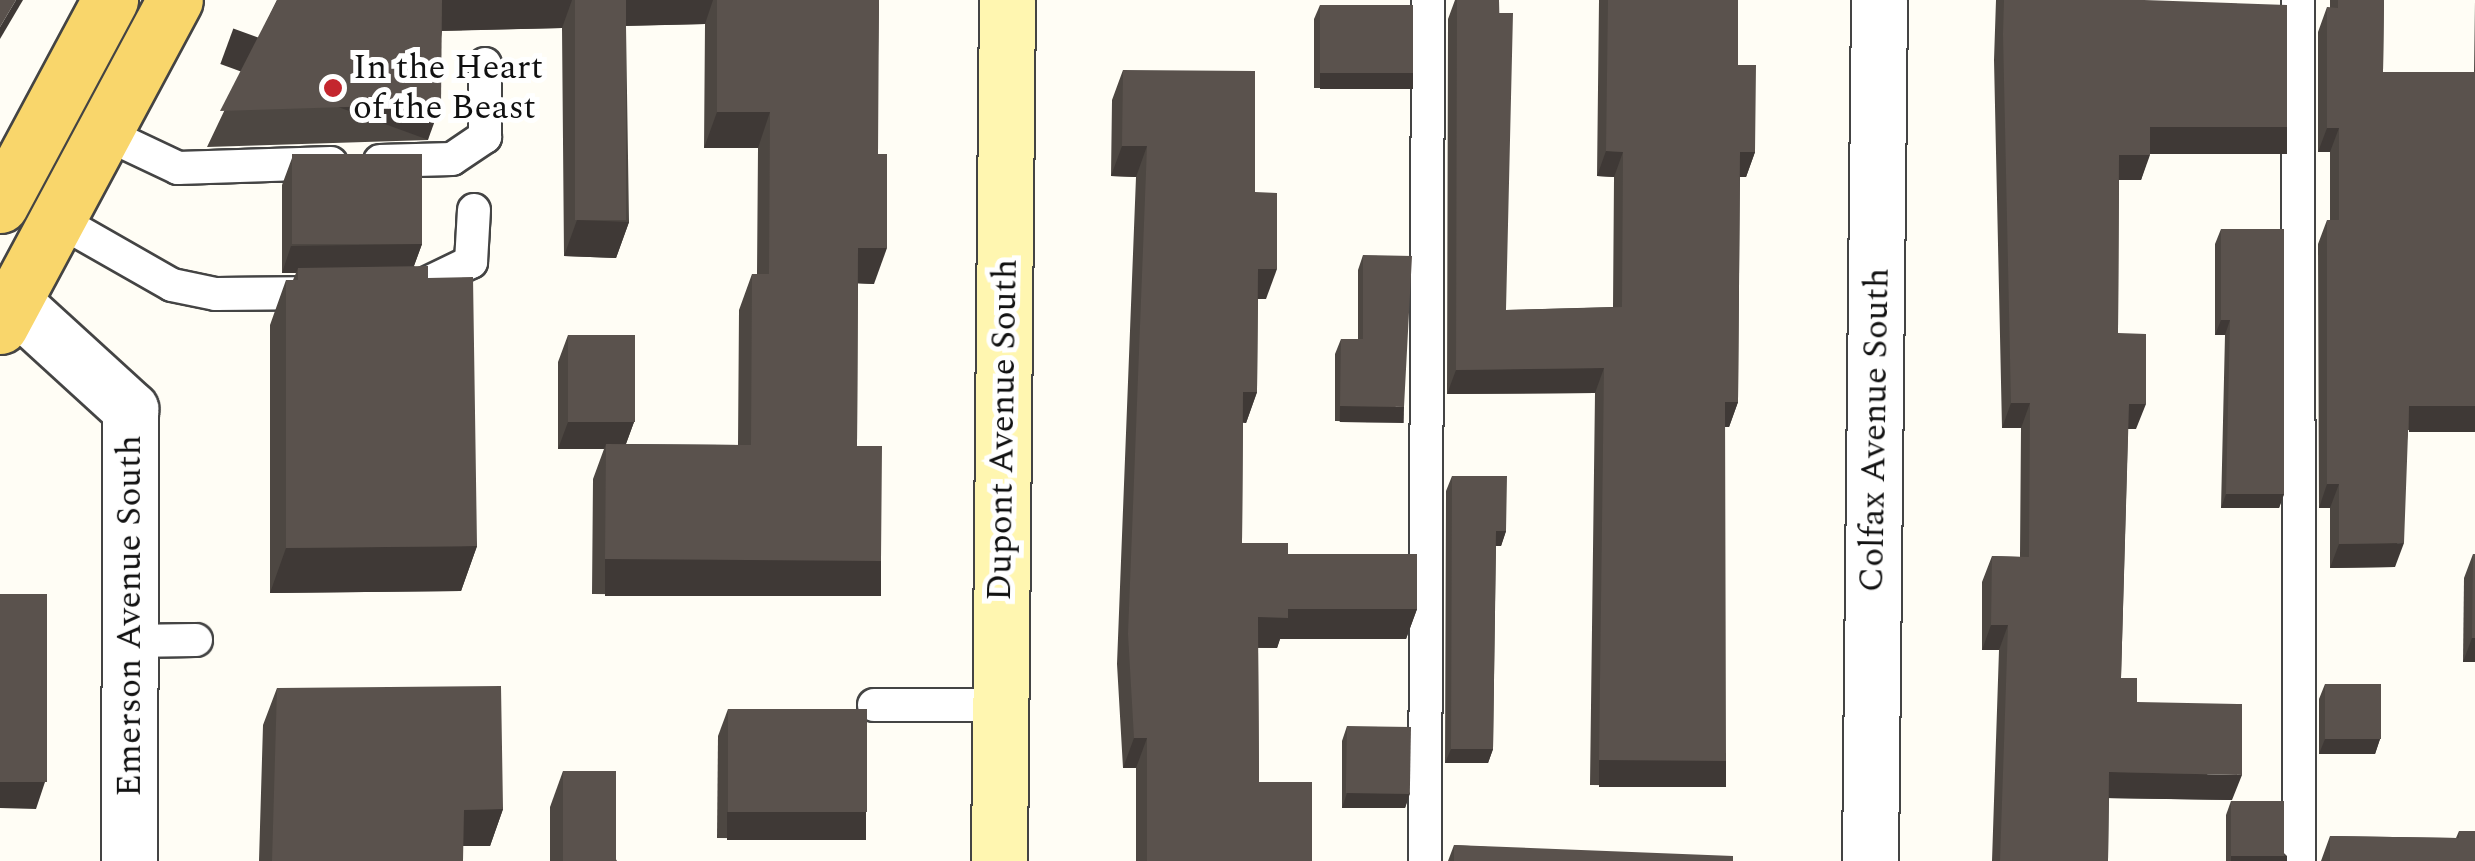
<!DOCTYPE html>
<style>
body{margin:0}
#map{position:relative;width:2475px;height:861px;overflow:hidden;background:#fffdf5;font-family:Spectral,serif}
div>[style]{position:absolute}
[style*='--x']{left:calc(var(--x)*1px);top:calc(var(--y)*1px);width:calc(var(--w)*1px);rotate:calc(var(--a)*1deg)}
.roads{filter:drop-shadow(2px 0 #444) drop-shadow(-2px 0 #444) drop-shadow(0 2px #444) drop-shadow(0 -2px #444)}
.lane>*{height:32px;margin:-16px;padding:0 16px;transform-origin:16px;border-radius:16px;background:#fff}
.street>*{height:55px;margin:-27.5px;padding:0 27.5px;transform-origin:27.5px;border-radius:27.5px;background:#fff}
.secondary>*{height:55px;margin:-27.5px;padding:0 27.5px;transform-origin:27.5px;border-radius:27.5px;background:#fff6b0}
.primary>*{height:55px;margin:-27.5px;padding:0 27.5px;transform-origin:27.5px;border-radius:27.5px;background:#f9d66b}
.wall>*{inset:0;background:#4d4742}
.shaded-wall>*{inset:0;background:#3f3936;transform-origin:0 0}
.building>*{inset:0;background:#5a524d;transform-origin:0 0}
.dots>*{width:28px;height:28px;translate:-50% -50%;box-sizing:border-box;border:5px solid #fff;border-radius:50%}
span{translate:-50% -50%;white-space:nowrap;text-align:center;line-height:1.15;-webkit-text-stroke:10px #fff;paint-order:stroke}
.poi-label{font-size:35px;color:#111}
.left{translate:0 -50%;text-align:left}
.street-label{font-size:35px;color:#111}
</style>
<div id="map">
<div class="roads">
<div class="lane">
<div style="--x:2298;--y:0;--w:861;--a:89.93"></div>
<div style="--x:104;--y:133;--w:82;--a:25.3"></div>
<div style="--x:178;--y:168;--w:153;--a:-1.9"></div>
<div style="--x:380;--y:161;--w:72;--a:-1.6"></div>
<div style="--x:452;--y:159;--w:40;--a:-34"></div>
<div style="--x:485;--y:137;--w:73;--a:-90"></div>
<div style="--x:58;--y:220;--w:131;--a:29.7"></div>
<div style="--x:172;--y:285;--w:45;--a:11.6"></div>
<div style="--x:216;--y:294;--w:109;--a:-0.5"></div>
<div style="--x:409;--y:292;--w:69;--a:-25.8"></div>
<div style="--x:471;--y:262;--w:52;--a:-86.7"></div>
<div style="--x:130;--y:641;--w:66;--a:-0.9"></div>
<div style="--x:874;--y:705;--w:126;--a:0"></div>
<div style="--x:1425;--y:861;--w:861;--a:-89.8"></div>
</div>
<div class="street">
<div style="--x:13;--y:302;--w:159;--a:42.4"></div>
<div style="--x:130;--y:409;--w:452;--a:90.1"></div>
<div style="--x:1870;--y:861;--w:861;--a:-89.4"></div>
</div>
<div class="secondary">
<div style="--x:999;--y:861;--w:861;--a:-89.47"></div>
</div>
<div class="primary">
<div style="--x:0;--y:205;--w:233;--a:-61.8"></div>
<div style="--x:0;--y:326;--w:370;--a:-61.8"></div>
</div>
</div>
<div class="wall">
<div style="clip-path:polygon(277px 0,879px 0,874px 284px,858px 283px,857px 446px,881px 561px,868px 596px,592px 594px,593px 479px,604px 449px,558px 449px,558px 362px,568px 335px,634px 422px,626px 444px,738px 445px,739px 310px,752px 274px,757px 274px,758px 148px,704px 148px,705px 24px,626px 26px,629px 222px,616px 258px,564px 256px,562px 28px,442px 31px,428px 140px,207px 147px)"></div>
<div style="clip-path:polygon(1455px 0,1499px 0,1506px 310px,1613px 307px,1614px 177px,1597px 176px,1599px 0,1738px 0,1738px 65px,1755px 152px,1746px 177px,1740px 177px,1738px 402px,1729px 427px,1725px 427px,1717px 786px,1590px 785px,1595px 393px,1447px 394px,1448px 19px)"></div>
<div style="clip-path:polygon(1996px 0,2144px 0,2287px 127px,2278px 152px,2150px 152px,2141px 180px,2119px 180px,2118px 333px,2136px 429px,2128px 429px,2121px 678px,2137px 702px,2232px 800px,2109px 798px,2108px 861px,1992px 861px,1999px 650px,1982px 650px,1982px 582px,1992px 556px,2020px 557px,2021px 428px,2002px 428px,1994px 60px)"></div>
<div style="clip-path:polygon(2330px 0,2384px 0,2383px 72px,2474px 72px,2475px 0,2475px 430px,2408px 430px,2395px 567px,2330px 568px,2330px 508px,2319px 508px,2318px 244px,2327px 220px,2330px 220px,2330px 152px,2318px 152px,2318px 32px,2327px 7px,2330px 8px)"></div>
<div style="clip-path:polygon(1320px 5px,1413px 73px,1408px 88px,1314px 88px,1314px 19px)"></div>
<div style="clip-path:polygon(1123px 70px,1255px 192px,1266px 299px,1258px 299px,1257px 392px,1246px 423px,1243px 422px,1242px 543px,1288px 554px,1417px 609px,1406px 639px,1280px 639px,1277px 648px,1258px 648px,1259px 782px,1312px 861px,1136px 861px,1136px 768px,1123px 768px,1117px 664px,1136px 177px,1111px 176px,1112px 100px)"></div>
<div style="clip-path:polygon(292px 158px,422px 244px,414px 266px,428px 278px,477px 546px,461px 591px,270px 593px,270px 325px,286px 280px,293px 280px,296px 273px,282px 273px,282px 185px)"></div>
<div style="clip-path:polygon(2221px 229px,2284px 494px,2279px 508px,2221px 508px,2225px 335px,2215px 335px,2215px 244px)"></div>
<div style="clip-path:polygon(1363px 255px,1399px 422px,1335px 421px,1335px 354px,1341px 339px,1358px 339px,1358px 270px)"></div>
<div style="clip-path:polygon(1452px 476px,1506px 531px,1501px 546px,1496px 546px,1493px 749px,1488px 763px,1445px 763px,1446px 491px)"></div>
<div style="clip-path:polygon(2473px 554px,2475px 662px,2463px 662px,2464px 578px)"></div>
<div style="clip-path:polygon(2325px 684px,2380px 739px,2375px 754px,2319px 754px,2319px 699px)"></div>
<div style="clip-path:polygon(277px 688px,503px 809px,490px 846px,463px 846px,463px 861px,259px 861px,263px 725px)"></div>
<div style="clip-path:polygon(728px 709px,857px 839px,717px 838px,718px 736px)"></div>
<div style="clip-path:polygon(1347px 726px,1410px 793px,1405px 808px,1342px 808px,1342px 741px)"></div>
<div style="clip-path:polygon(563px 771px,617px 861px,550px 861px,550px 807px)"></div>
<div style="clip-path:polygon(2231px 801px,2287px 856px,2285px 861px,2226px 861px,2226px 815px)"></div>
<div style="clip-path:polygon(2459px 831px,2475px 861px,2321px 861px,2330px 836px,2456px 838px)"></div>
<div style="clip-path:polygon(1454px 845px,1733px 861px,1448px 861px)"></div>
</div>
<div class="shaded-wall">
<div style="clip-path:polygon(16px 0,23px 0,0 39px,0 27px)"></div>
<div style="clip-path:polygon(440px 0,572px 0,562px 28px,429px 31px)"></div>
<div style="clip-path:polygon(622px 0,713px 0,705px 24px,613px 26px)"></div>
<div style="left:1320px;top:73px;width:93px;height:16px"></div>
<div style="left:441px;top:104px;width:38px;height:221px;rotate:110deg"></div>
<div style="clip-path:polygon(717px 112px,770px 112px,758px 148px,704px 148px)"></div>
<div style="left:2150px;top:127px;width:137px;height:27px"></div>
<div style="clip-path:polygon(2327px 128px,2339px 128px,2330px 152px,2318px 152px)"></div>
<div style="clip-path:polygon(1122px 146px,1147px 146px,1136px 177px,1111px 176px)"></div>
<div style="clip-path:polygon(1606px 151px,1623px 152px,1614px 177px,1597px 176px)"></div>
<div style="clip-path:polygon(1740px 152px,1755px 152px,1746px 177px,1731px 177px)"></div>
<div style="clip-path:polygon(2119px 155px,2150px 155px,2141px 180px,2110px 180px)"></div>
<div style="clip-path:polygon(577px 220px,629px 222px,616px 258px,564px 256px)"></div>
<div style="clip-path:polygon(422px 244px,412px 271px,298px 268px,296px 273px,282px 273px,291px 246px)"></div>
<div style="clip-path:polygon(858px 248px,887px 248px,874px 284px,845px 283px)"></div>
<div style="clip-path:polygon(1258px 269px,1277px 269px,1266px 299px,1247px 299px)"></div>
<div style="clip-path:polygon(2221px 320px,2230px 320px,2225px 335px,2215px 335px)"></div>
<div style="clip-path:polygon(1604px 368px,1595px 393px,1447px 394px,1456px 370px)"></div>
<div style="clip-path:polygon(1243px 392px,1257px 392px,1246px 423px,1232px 422px)"></div>
<div style="clip-path:polygon(1725px 402px,1738px 402px,1729px 427px,1716px 427px)"></div>
<div style="clip-path:polygon(2011px 403px,2030px 403px,2021px 428px,2002px 428px)"></div>
<div style="clip-path:polygon(2129px 404px,2146px 404px,2136px 429px,2120px 429px)"></div>
<div style="left:1340px;top:406px;width:64px;height:16px;rotate:1deg"></div>
<div style="left:2409px;top:406px;width:66px;height:26px"></div>
<div style="clip-path:polygon(568px 422px,634px 422px,624px 449px,606px 444px,604px 449px,558px 449px)"></div>
<div style="clip-path:polygon(2327px 484px,2339px 484px,2330px 508px,2319px 508px)"></div>
<div style="clip-path:polygon(2226px 494px,2284px 494px,2279px 508px,2221px 508px)"></div>
<div style="clip-path:polygon(1496px 531px,1506px 531px,1501px 546px,1491px 546px)"></div>
<div style="clip-path:polygon(2404px 543px,2395px 567px,2330px 568px,2339px 544px)"></div>
<div style="clip-path:polygon(477px 546px,461px 591px,270px 593px,286px 548px)"></div>
<div style="left:605px;top:559px;width:276px;height:37px"></div>
<div style="clip-path:polygon(1288px 609px,1417px 609px,1406px 639px,1280px 639px,1277px 648px,1247px 647px,1258px 617px)"></div>
<div style="clip-path:polygon(1991px 625px,2008px 625px,1999px 650px,1982px 650px)"></div>
<div style="clip-path:polygon(2472px 638px,2475px 638px,2475px 662px,2463px 662px)"></div>
<div style="clip-path:polygon(1134px 738px,1147px 738px,1136px 768px,1123px 768px)"></div>
<div style="clip-path:polygon(2325px 739px,2380px 739px,2375px 754px,2319px 754px)"></div>
<div style="clip-path:polygon(1451px 749px,1493px 749px,1488px 763px,1445px 763px)"></div>
<div style="left:1599px;top:760px;width:127px;height:27px"></div>
<div style="clip-path:polygon(2109px 772px,2242px 775px,2232px 800px,2100px 798px)"></div>
<div style="clip-path:polygon(0 782px,45px 782px,36px 809px,0 808px)"></div>
<div style="clip-path:polygon(1347px 793px,1410px 793px,1405px 808px,1342px 808px)"></div>
<div style="clip-path:polygon(503px 809px,490px 846px,450px 846px,464px 810px)"></div>
<div style="left:727px;top:812px;width:139px;height:28px"></div>
<div style="left:2231px;top:856px;width:56px;height:5px"></div>
</div>
<div class="building">
<div style="clip-path:polygon(0 0,16px 0,0 27px)"></div>
<div style="clip-path:polygon(277px 0,442px 0,441px 104px,220px 111px)"></div>
<div style="left:575px;top:0;width:51px;height:220px"></div>
<div style="clip-path:polygon(717px 0,879px 0,878px 154px,887px 154px,887px 248px,858px 248px,857px 446px,882px 446px,881px 561px,605px 559px,606px 444px,751px 445px,752px 274px,769px 274px,770px 112px,717px 112px)"></div>
<div style="clip-path:polygon(1457px 0,1499px 0,1499px 13px,1513px 13px,1506px 310px,1622px 307px,1623px 152px,1606px 151px,1608px 0,1738px 0,1738px 65px,1756px 65px,1755px 152px,1740px 152px,1738px 402px,1725px 402px,1726px 761px,1599px 760px,1604px 368px,1456px 370px)"></div>
<div style="clip-path:polygon(2004px 0,2144px 0,2287px 5px,2287px 127px,2150px 127px,2150px 155px,2119px 155px,2118px 333px,2146px 334px,2146px 404px,2129px 404px,2121px 678px,2137px 678px,2137px 702px,2242px 704px,2242px 775px,2109px 772px,2108px 861px,2000px 861px,2008px 625px,1991px 625px,1992px 556px,2029px 557px,2030px 403px,2011px 403px,2003px 34px)"></div>
<div style="clip-path:polygon(2338px 0,2384px 0,2383px 72px,2475px 72px,2475px 406px,2409px 406px,2404px 543px,2339px 544px,2339px 484px,2327px 484px,2327px 220px,2339px 220px,2339px 128px,2327px 128px,2327px 7px,2338px 8px)"></div>
<div style="left:1320px;top:5px;width:93px;height:68px"></div>
<div style="clip-path:polygon(1123px 70px,1255px 71px,1255px 192px,1277px 193px,1277px 269px,1258px 269px,1257px 392px,1243px 392px,1242px 543px,1288px 543px,1288px 554px,1417px 554px,1417px 609px,1288px 609px,1288px 618px,1258px 617px,1259px 782px,1312px 782px,1312px 861px,1147px 861px,1147px 738px,1134px 738px,1128px 634px,1147px 146px,1122px 146px)"></div>
<div style="left:422px;top:154px;width:90px;height:130px;rotate:90deg"></div>
<div style="clip-path:polygon(2221px 229px,2284px 229px,2284px 494px,2226px 494px,2230px 320px,2221px 320px)"></div>
<div style="clip-path:polygon(1363px 255px,1412px 256px,1404px 407px,1340px 406px,1341px 339px,1363px 339px)"></div>
<div style="clip-path:polygon(428px 266px,428px 278px,473px 277px,477px 546px,286px 548px,286px 280px,298px 280px,298px 268px)"></div>
<div style="left:568px;top:335px;width:67px;height:87px"></div>
<div style="clip-path:polygon(1452px 476px,1507px 476px,1506px 531px,1496px 531px,1493px 749px,1451px 749px)"></div>
<div style="clip-path:polygon(2473px 554px,2475px 554px,2475px 638px,2472px 638px)"></div>
<div style="left:0;top:594px;width:47px;height:188px"></div>
<div style="left:2325px;top:684px;width:56px;height:55px"></div>
<div style="clip-path:polygon(501px 686px,503px 809px,464px 810px,463px 861px,272px 861px,277px 688px)"></div>
<div style="left:728px;top:709px;width:139px;height:103px"></div>
<div style="left:1347px;top:726px;width:64px;height:67px;rotate:1deg"></div>
<div style="left:563px;top:771px;width:53px;height:90px"></div>
<div style="left:2231px;top:801px;width:53px;height:55px"></div>
<div style="clip-path:polygon(2459px 831px,2475px 831px,2475px 861px,2330px 861px,2330px 836px,2459px 838px)"></div>
<div style="clip-path:polygon(1454px 845px,1733px 856px,1733px 861px,1454px 861px)"></div>
</div>
<div class="dots">
<div style="left:333px;top:88px;background:#c4262e"></div>
</div>
<div class="poi-label">
<span class="left" style="left:353px;top:88px">In the Heart<br>of the Beast</span>
</div>
<div class="street-label">
<span style="left:1003px;top:430px;rotate:-89deg">Dupont Avenue South</span>
<span style="left:1875px;top:430px;rotate:-89deg">Colfax Avenue South</span>
<span style="left:130px;top:616px;rotate:-90deg">Emerson Avenue South</span>
</div>
</div>
